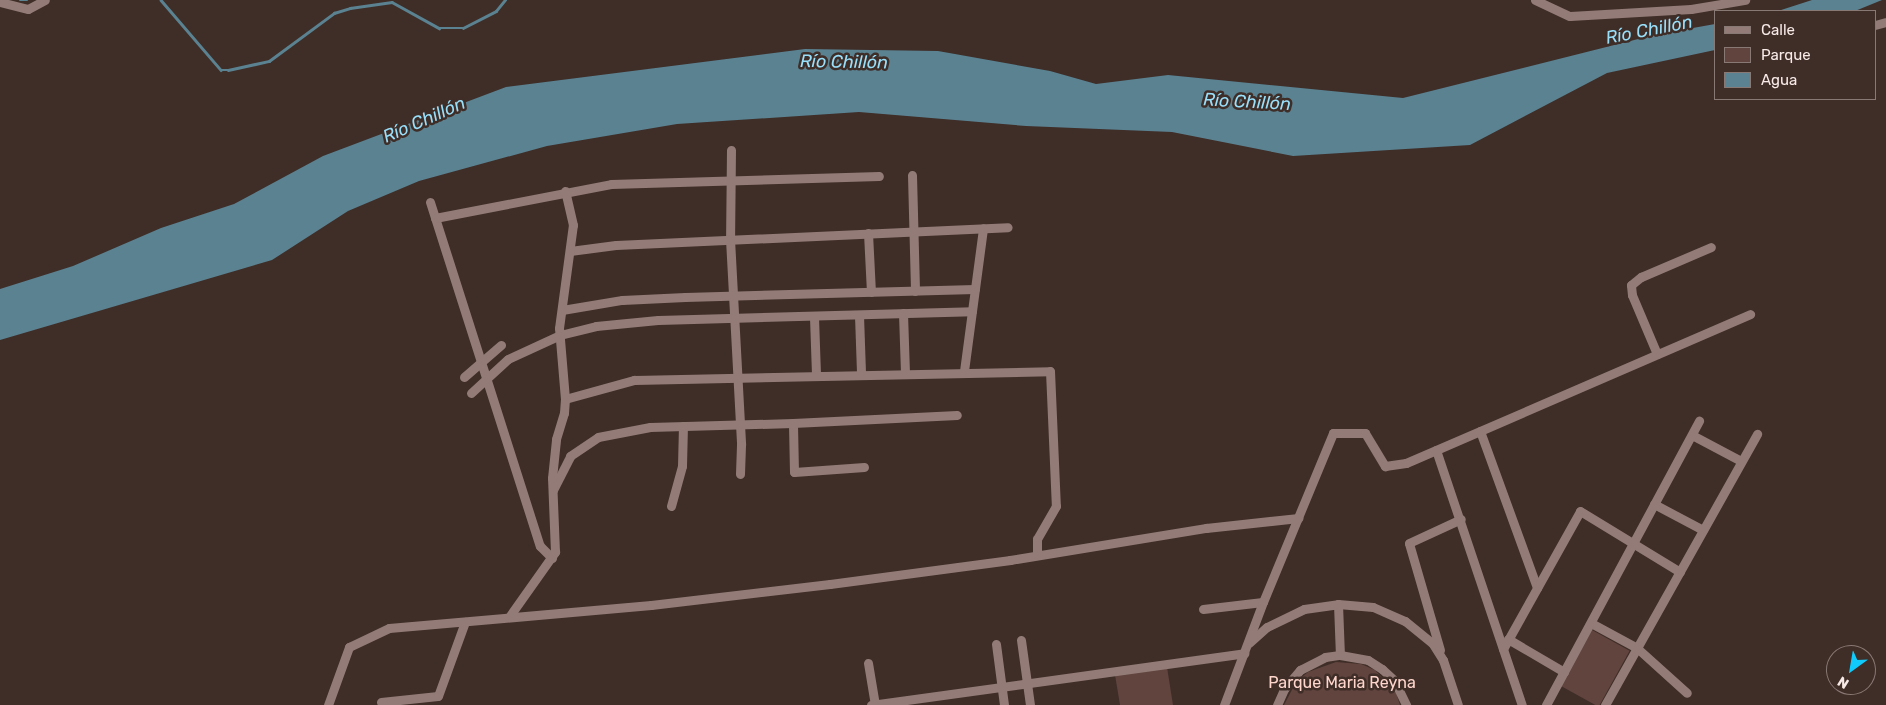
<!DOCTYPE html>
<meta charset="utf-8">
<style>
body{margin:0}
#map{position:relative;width:1886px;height:705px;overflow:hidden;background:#3f2d28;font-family:Rubik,sans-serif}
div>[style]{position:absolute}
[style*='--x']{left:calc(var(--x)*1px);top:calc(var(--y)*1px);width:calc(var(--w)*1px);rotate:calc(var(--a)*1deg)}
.green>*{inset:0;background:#60443d;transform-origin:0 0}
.water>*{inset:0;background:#5a8291}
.stream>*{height:2.5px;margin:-1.25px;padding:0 1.25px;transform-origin:1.25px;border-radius:1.25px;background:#5a8291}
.minor>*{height:9px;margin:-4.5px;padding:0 4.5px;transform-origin:4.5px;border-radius:4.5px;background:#937c77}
span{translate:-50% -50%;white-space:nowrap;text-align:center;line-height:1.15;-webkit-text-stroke:5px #3f2d28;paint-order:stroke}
.park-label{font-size:16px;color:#ffd6cc}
.water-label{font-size:18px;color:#98dffa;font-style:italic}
.legend{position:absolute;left:1714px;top:10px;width:162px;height:90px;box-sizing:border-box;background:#3f2d28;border:1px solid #897974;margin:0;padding:6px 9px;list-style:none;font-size:15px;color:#f7eae7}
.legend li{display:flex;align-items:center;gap:10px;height:25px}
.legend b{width:25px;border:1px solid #897974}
.north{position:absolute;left:1826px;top:645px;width:50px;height:50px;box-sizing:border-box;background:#3f2d28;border:1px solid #897974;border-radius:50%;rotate:212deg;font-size:14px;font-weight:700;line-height:20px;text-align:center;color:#f7eae7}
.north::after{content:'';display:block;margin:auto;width:18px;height:22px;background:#0fcafa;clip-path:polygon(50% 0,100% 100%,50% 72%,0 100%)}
</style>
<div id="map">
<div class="green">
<div style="left:1592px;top:630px;width:43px;height:64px;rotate:29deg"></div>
<div style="clip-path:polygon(1336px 662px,1361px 664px,1375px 670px,1396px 693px,1400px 705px,1284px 705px,1296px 682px,1308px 672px)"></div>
<div style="clip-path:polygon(1167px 667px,1173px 705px,1120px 705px,1115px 675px)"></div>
</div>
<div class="water">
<div style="clip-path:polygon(1812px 0,1882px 0,1855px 11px,1778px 11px)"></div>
<div style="clip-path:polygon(1715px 24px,1715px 50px,1607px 73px,1470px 145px,1293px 156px,1172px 132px,1026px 126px,859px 112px,677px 124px,547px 146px,419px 181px,348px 211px,272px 260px,0 340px,0 289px,73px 266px,161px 228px,234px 204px,323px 156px,506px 87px,805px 49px,938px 51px,1050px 71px,1096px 84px,1168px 75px,1403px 98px,1654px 35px)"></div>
</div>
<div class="stream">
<div style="--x:20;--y:0;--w:7;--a:0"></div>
<div style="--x:161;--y:0;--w:92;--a:49.4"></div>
<div style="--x:221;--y:70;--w:7;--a:0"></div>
<div style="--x:228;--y:70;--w:42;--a:-12.4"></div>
<div style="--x:269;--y:61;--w:81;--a:-36.4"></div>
<div style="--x:334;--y:13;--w:17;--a:-17"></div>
<div style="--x:350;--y:8;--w:42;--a:-8.1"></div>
<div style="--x:392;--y:2;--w:54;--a:29"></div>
<div style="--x:439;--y:28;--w:24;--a:0"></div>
<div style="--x:463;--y:28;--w:37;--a:-27"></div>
<div style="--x:496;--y:11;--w:14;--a:-51"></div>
</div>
<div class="minor">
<div style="--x:1535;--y:0;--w:38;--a:25"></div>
<div style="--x:1570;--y:16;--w:121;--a:-3.3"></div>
<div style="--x:1691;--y:9;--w:55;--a:-9.5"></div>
<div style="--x:0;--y:2;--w:29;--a:14"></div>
<div style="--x:28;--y:9;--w:19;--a:-28"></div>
<div style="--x:1875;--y:25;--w:11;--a:-15"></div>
<div style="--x:731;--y:150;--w:89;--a:90.6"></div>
<div style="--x:730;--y:239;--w:206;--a:86.9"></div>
<div style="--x:741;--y:445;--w:29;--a:92"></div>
<div style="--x:912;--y:175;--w:116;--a:88.5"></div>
<div style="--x:430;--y:202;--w:361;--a:72.3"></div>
<div style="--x:540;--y:546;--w:17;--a:45"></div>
<div style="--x:435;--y:218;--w:179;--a:-10.9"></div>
<div style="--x:611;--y:184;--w:268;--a:-1.7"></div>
<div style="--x:868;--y:233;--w:59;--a:87.1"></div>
<div style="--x:570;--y:251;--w:46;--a:-7.4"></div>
<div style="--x:616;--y:245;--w:392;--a:-2.6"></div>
<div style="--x:562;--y:310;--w:61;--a:-9.5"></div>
<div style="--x:622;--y:300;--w:63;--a:-2.7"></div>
<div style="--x:685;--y:297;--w:290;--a:-1.6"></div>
<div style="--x:903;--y:313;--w:59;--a:88.1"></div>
<div style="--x:859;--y:315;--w:58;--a:88"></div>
<div style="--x:814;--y:317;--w:58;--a:88"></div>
<div style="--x:1657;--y:354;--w:64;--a:-113"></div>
<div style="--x:1632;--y:295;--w:10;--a:-96"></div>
<div style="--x:1631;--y:285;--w:13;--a:-39"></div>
<div style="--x:1641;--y:277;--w:76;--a:-23.2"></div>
<div style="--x:964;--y:371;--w:144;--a:-82.4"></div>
<div style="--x:464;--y:377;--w:49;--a:-40.9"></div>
<div style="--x:471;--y:393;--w:50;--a:-42.6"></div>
<div style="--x:508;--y:359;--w:57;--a:-24.8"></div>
<div style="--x:560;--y:335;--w:37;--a:-14"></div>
<div style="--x:596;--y:326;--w:62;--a:-5.5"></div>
<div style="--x:658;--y:320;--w:314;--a:-1.6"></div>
<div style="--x:565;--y:399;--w:72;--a:-15.4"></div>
<div style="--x:634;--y:380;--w:416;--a:-1.2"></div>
<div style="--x:1050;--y:371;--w:135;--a:87.5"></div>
<div style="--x:1056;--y:506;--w:38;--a:120"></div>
<div style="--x:1037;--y:539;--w:16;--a:90"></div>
<div style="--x:1480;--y:431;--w:167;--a:70"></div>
<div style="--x:1692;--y:435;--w:55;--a:28"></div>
<div style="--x:1436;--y:450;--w:269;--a:71.4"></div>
<div style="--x:864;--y:467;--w:70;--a:175.9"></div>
<div style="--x:794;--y:472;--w:49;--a:-91.2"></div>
<div style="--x:793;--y:423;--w:164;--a:-2.8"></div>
<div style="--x:553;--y:490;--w:38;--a:-63"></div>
<div style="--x:570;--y:456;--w:34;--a:-34"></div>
<div style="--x:598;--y:437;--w:53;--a:-10.9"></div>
<div style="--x:650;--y:427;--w:143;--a:-1.6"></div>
<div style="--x:1654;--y:504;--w:55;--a:28"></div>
<div style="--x:671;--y:506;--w:41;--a:-74.6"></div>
<div style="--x:682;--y:466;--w:40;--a:-88.6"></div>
<div style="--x:1338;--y:604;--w:51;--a:87.8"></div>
<div style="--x:1203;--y:609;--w:60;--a:-6.7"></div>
<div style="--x:509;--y:617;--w:80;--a:-54.7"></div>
<div style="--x:555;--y:552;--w:74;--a:-92.3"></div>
<div style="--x:552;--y:478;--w:39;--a:-84"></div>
<div style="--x:556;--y:439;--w:27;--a:-73"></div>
<div style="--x:564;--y:413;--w:14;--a:-86"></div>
<div style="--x:565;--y:399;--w:71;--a:-94.8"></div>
<div style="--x:559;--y:328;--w:104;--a:-82.3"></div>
<div style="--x:573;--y:225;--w:35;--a:-103"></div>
<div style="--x:1591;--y:623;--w:52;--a:28.5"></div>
<div style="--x:1637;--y:648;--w:67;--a:42"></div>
<div style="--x:1508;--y:639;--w:65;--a:30.5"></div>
<div style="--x:1021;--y:640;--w:66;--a:82.1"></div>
<div style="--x:1249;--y:643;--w:24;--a:-42"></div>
<div style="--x:1267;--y:627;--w:41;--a:-25.9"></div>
<div style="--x:1304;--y:609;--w:34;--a:-8"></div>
<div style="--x:1338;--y:604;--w:35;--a:5"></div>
<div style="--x:1373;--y:607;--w:35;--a:24"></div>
<div style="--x:1405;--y:621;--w:36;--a:39"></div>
<div style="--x:1433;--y:644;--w:19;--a:58"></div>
<div style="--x:1443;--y:660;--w:47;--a:71.6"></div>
<div style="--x:996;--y:644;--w:62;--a:82.5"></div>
<div style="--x:1503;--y:649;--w:158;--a:-60.8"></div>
<div style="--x:1580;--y:511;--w:117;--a:31.4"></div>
<div style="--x:1440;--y:650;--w:111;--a:-106.2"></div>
<div style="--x:1409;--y:543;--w:57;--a:-24.8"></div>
<div style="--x:868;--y:663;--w:43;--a:80.5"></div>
<div style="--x:381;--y:702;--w:57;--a:-6"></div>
<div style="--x:438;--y:696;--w:79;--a:-70"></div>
<div style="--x:328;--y:705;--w:62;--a:-70.1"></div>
<div style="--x:349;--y:647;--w:44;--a:-25.4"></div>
<div style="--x:389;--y:628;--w:263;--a:-5"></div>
<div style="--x:651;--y:605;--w:180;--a:-6.7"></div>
<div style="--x:830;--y:584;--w:182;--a:-7.6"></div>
<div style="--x:1010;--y:560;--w:199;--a:-9.3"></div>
<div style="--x:1206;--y:528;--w:93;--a:-6.2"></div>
<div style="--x:871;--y:705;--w:377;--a:-7.9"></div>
<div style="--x:1224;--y:705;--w:110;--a:-69.3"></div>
<div style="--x:1263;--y:602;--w:183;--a:-67.5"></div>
<div style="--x:1333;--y:433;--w:32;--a:0"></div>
<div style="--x:1365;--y:433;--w:39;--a:59"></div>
<div style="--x:1385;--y:466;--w:21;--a:-8"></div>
<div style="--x:1406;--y:463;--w:375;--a:-23.4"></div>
<div style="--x:1277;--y:705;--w:17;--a:-66"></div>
<div style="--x:1284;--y:689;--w:25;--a:-50"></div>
<div style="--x:1300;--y:670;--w:28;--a:-27"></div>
<div style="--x:1325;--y:657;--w:15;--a:-8"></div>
<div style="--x:1340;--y:655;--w:28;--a:10"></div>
<div style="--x:1368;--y:660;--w:17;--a:33"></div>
<div style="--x:1382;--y:669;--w:16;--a:43"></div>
<div style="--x:1394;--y:680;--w:28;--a:64"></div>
<div style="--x:1546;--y:705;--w:323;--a:-61.7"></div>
<div style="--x:1605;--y:705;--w:311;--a:-60.7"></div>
</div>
<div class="park-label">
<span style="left:1342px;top:683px">Parque Maria Reyna</span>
</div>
<div class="water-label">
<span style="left:1649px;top:30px;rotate:-11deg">Río Chillón</span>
<span style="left:844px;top:62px;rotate:1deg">Río Chillón</span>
<span style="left:1247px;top:102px;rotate:3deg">Río Chillón</span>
<span style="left:424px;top:120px;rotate:-24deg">Río Chillón</span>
</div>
<ul class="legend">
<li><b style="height:6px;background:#937c77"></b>Calle</li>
<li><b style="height:14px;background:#60443d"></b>Parque</li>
<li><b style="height:14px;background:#5a8291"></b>Agua</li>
</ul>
<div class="north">N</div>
</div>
